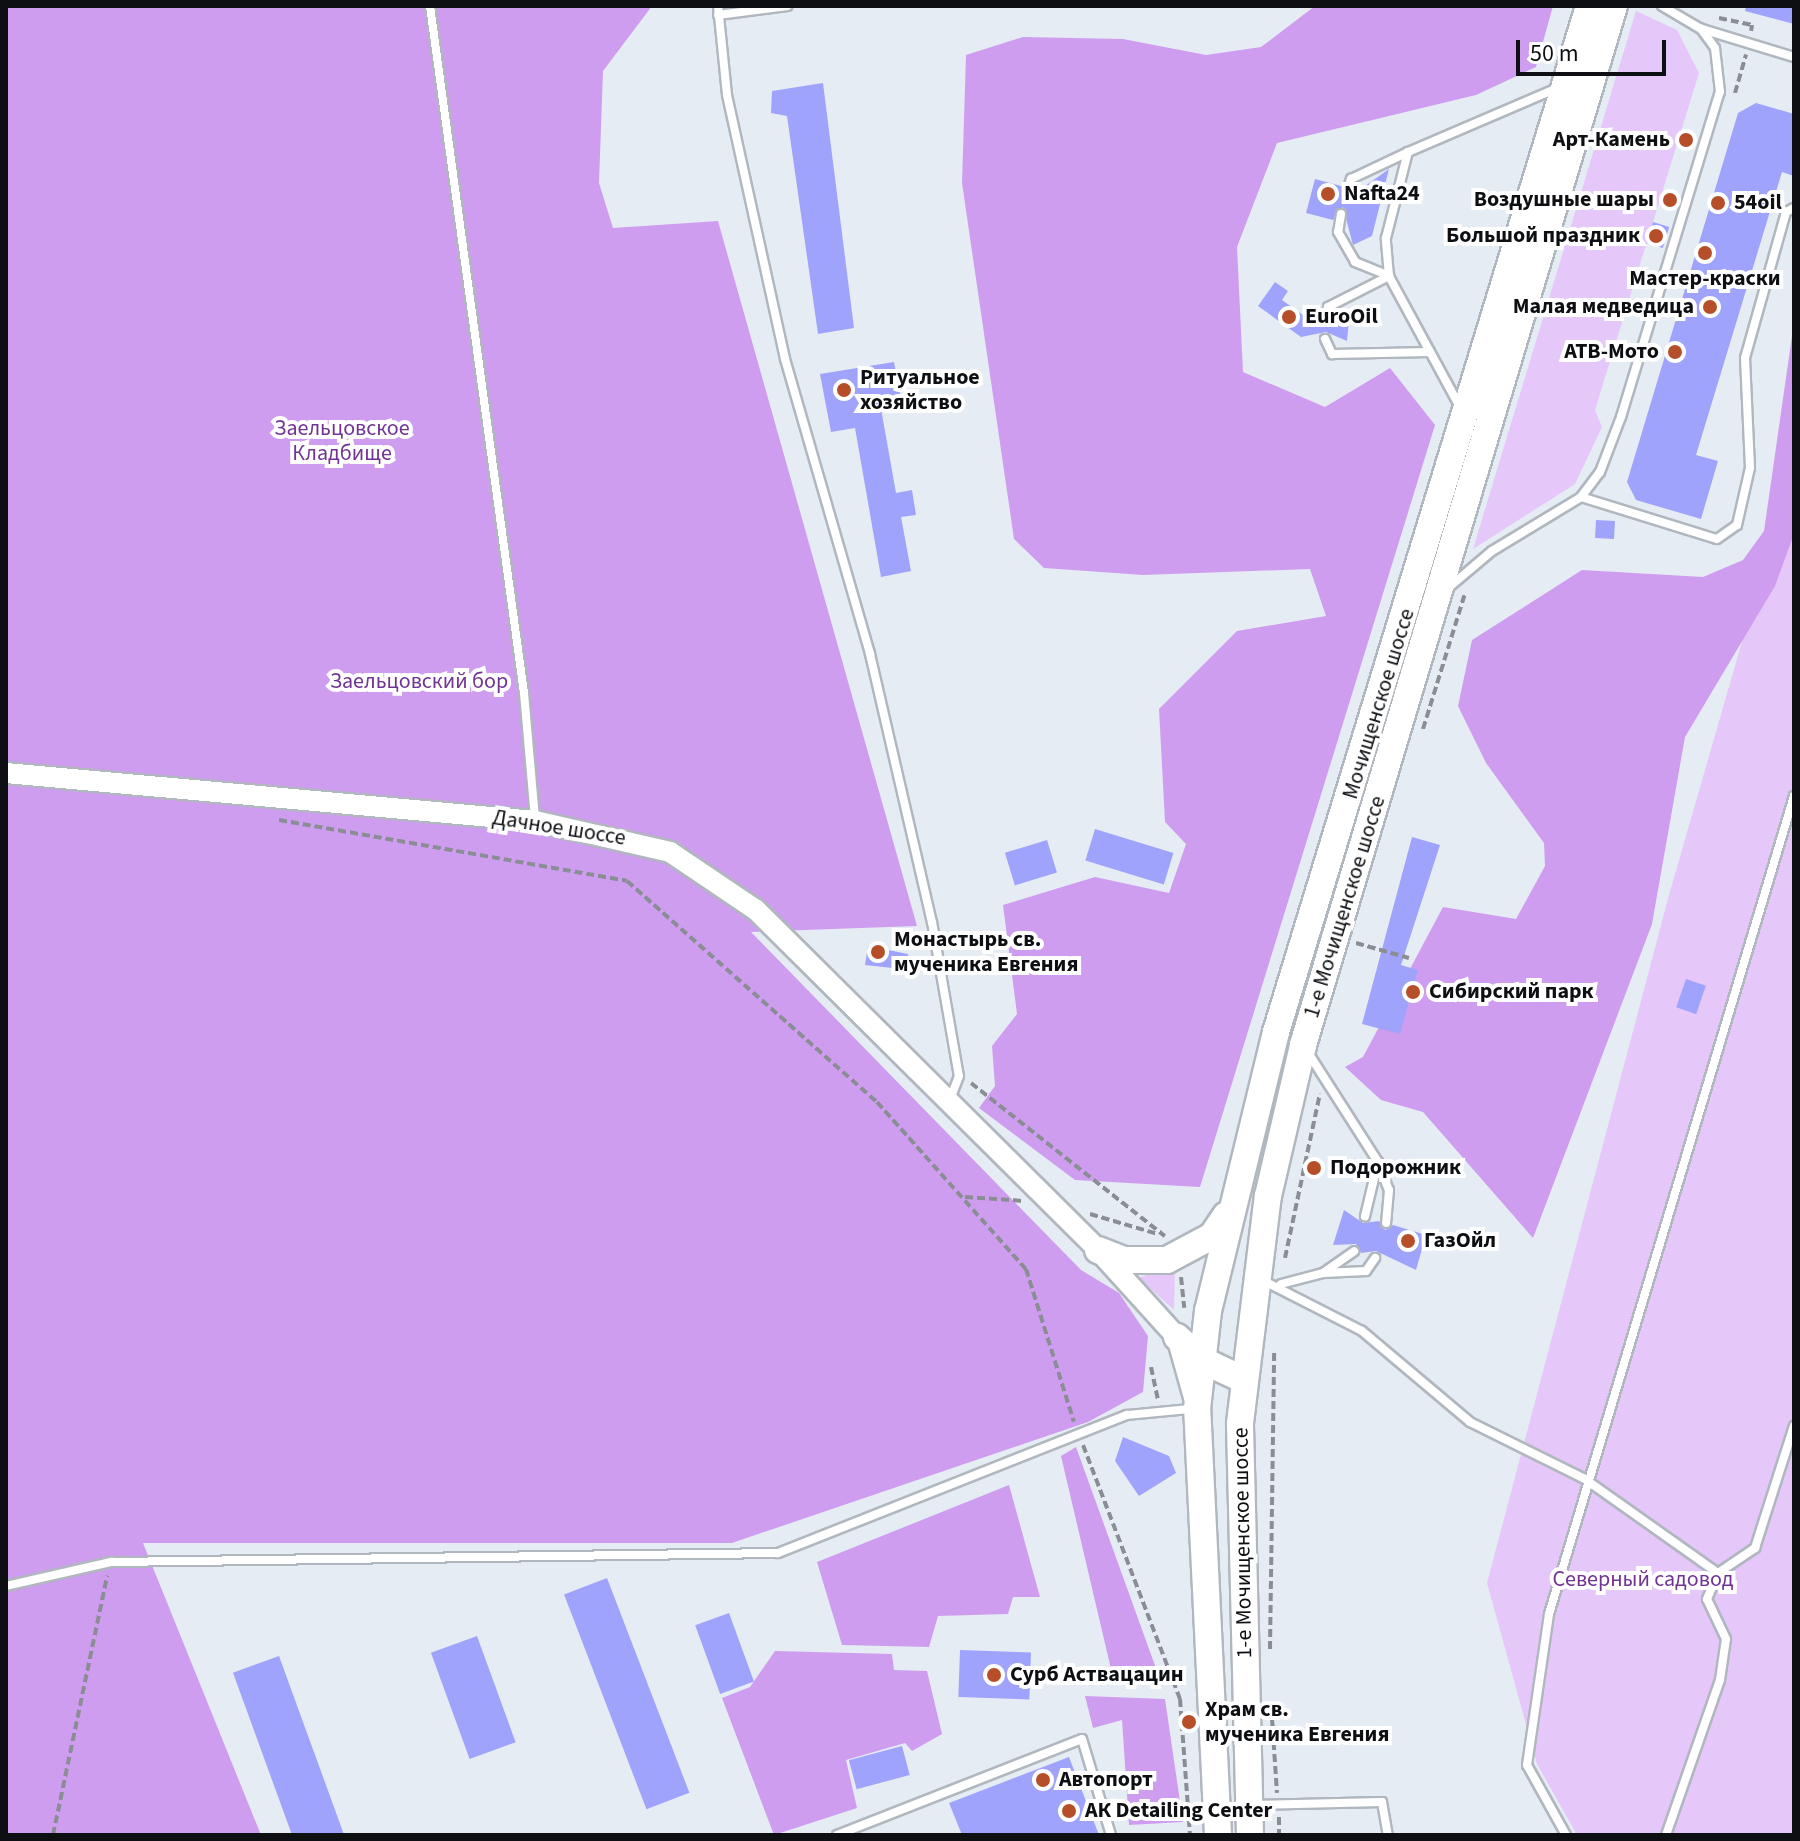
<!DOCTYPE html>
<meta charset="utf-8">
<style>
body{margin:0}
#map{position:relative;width:1800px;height:1841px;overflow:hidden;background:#e6ecf4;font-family:"Source Sans 3",sans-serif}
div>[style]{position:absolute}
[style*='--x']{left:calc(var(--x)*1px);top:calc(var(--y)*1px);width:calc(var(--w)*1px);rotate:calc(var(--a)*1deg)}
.green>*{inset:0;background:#e5c7fa}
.forest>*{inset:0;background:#ce9df0}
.building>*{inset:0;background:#a0a3fb;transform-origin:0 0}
.path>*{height:4px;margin-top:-2px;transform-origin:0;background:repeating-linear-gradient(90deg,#8a8e94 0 8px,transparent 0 12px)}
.roads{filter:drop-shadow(2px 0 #b1b7be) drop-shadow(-2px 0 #b1b7be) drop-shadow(0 2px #b1b7be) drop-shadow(0 -2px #b1b7be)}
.service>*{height:8px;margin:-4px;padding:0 4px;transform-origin:4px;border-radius:4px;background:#fff}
.tertiary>*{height:20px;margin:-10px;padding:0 10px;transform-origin:10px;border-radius:10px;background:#fff}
.primary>*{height:26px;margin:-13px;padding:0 13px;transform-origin:13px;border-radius:13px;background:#fff}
.dots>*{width:22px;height:22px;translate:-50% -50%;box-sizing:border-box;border:4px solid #fff;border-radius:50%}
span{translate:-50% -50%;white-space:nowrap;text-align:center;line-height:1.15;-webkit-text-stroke:8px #fff;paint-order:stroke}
.poi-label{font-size:22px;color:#0d0f12;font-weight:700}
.right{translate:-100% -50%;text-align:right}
.left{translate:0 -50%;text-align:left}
.park-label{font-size:22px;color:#713494}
.street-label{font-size:22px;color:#0d0f12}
.frame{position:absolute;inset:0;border:8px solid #0d0f12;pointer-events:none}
.scale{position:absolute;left:1516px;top:40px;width:150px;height:36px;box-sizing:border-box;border:4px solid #0d0f12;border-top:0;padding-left:10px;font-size:24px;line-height:28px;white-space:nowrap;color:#0d0f12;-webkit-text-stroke:6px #fff;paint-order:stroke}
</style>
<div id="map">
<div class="green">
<div style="clip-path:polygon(1636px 11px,1677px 30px,1699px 73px,1595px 410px,1602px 427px,1575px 484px,1473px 549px)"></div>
<div style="clip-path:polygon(1794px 461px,1794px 1835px,1577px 1835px,1537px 1764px,1487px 1583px,1669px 895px)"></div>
<div style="clip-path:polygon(1175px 1264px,1174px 1310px,1139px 1278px)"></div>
</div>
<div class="forest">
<div style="clip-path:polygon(6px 6px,652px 6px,603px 71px,599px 183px,613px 228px,718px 221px,917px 926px,751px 932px,1081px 1270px,1119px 1293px,1148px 1336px,1143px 1392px,1088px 1422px,732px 1543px,143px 1543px,261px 1835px,6px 1835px)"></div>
<div style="clip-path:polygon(1315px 6px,1553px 6px,1536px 67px,1476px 95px,1277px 143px,1237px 247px,1243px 372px,1325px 407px,1390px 368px,1435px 425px,1200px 1187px,1075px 1180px,979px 1108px,995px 1086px,992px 1046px,1017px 1014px,1003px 905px,1095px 877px,1169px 893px,1186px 844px,1165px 822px,1159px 709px,1237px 631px,1326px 616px,1310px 569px,1143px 575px,1044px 568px,1014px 539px,962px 183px,966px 55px,1023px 37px,1123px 39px,1206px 55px,1261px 47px)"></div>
<div style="clip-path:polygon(1794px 322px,1794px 534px,1775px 586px,1685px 737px,1652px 924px,1533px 1238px,1423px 1112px,1381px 1100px,1345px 1067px,1363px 1057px,1443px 907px,1516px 919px,1545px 866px,1544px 843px,1486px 763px,1458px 706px,1472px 640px,1582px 570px,1703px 577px,1743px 560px,1764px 531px)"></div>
<div style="clip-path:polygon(1076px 1447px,1157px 1671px,1111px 1669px,1061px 1456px)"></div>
<div style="clip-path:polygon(1009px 1485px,1040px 1597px,1013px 1597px,1008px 1614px,938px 1616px,929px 1647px,842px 1645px,817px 1562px)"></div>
<div style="clip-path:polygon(775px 1651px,892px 1654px,894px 1670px,927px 1671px,942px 1734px,912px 1751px,905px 1743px,846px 1760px,857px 1808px,774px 1835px,722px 1698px,750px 1687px)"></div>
<div style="clip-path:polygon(1085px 1696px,1165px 1699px,1183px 1822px,1129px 1825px,1122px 1720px,1093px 1728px)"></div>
</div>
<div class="building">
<div style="clip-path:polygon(1746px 6px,1794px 6px,1794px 24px,1745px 11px)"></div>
<div style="clip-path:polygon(823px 83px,854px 328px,818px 334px,787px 116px,771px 113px,772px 91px)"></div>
<div style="clip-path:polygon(1756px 103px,1794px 114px,1794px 176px,1782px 172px,1696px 455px,1718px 461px,1701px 519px,1636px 500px,1627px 482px,1738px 113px)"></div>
<div style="clip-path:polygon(1389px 169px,1372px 236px,1353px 245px,1343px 207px,1333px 220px,1306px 213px,1315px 179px,1341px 186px,1348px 198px)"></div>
<div style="left:1653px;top:222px;width:17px;height:22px;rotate:17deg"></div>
<div style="clip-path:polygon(1275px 282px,1288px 291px,1282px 300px,1303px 315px,1327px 324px,1349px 320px,1347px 341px,1326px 332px,1301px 337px,1258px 306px)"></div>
<div style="clip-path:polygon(894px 362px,901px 399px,880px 403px,896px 493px,912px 490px,916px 515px,901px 517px,911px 571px,881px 577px,855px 428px,831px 432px,820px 374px)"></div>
<div style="left:1596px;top:520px;width:19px;height:18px;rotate:3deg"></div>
<div style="left:1095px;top:829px;width:82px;height:33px;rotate:17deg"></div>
<div style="clip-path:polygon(1412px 837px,1440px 845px,1401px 965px,1418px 970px,1400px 1034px,1362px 1024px)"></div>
<div style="left:1047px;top:840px;width:34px;height:44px;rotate:73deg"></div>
<div style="clip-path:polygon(868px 946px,908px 954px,911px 970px,865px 965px)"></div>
<div style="left:1686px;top:979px;width:21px;height:30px;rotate:19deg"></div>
<div style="clip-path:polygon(1344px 1210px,1363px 1223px,1379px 1221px,1385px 1230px,1393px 1225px,1426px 1235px,1416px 1270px,1376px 1251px,1361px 1253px,1356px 1244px,1333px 1245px)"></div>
<div style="clip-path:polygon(1123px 1437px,1169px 1456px,1176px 1473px,1139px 1496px,1115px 1461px)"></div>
<div style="left:607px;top:1578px;width:230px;height:46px;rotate:69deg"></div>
<div style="left:729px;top:1613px;width:73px;height:36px;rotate:70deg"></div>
<div style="left:477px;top:1636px;width:113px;height:49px;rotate:70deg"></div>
<div style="left:960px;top:1650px;width:71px;height:47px;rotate:2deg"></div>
<div style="left:279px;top:1656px;width:190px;height:49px;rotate:70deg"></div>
<div style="left:902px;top:1746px;width:30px;height:55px;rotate:75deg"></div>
<div style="clip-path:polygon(1069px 1757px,1099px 1835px,962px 1835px,949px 1803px)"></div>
</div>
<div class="path">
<div style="--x:1719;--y:18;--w:34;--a:12"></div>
<div style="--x:1752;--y:25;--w:6;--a:99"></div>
<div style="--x:1735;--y:93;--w:40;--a:-74"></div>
<div style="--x:1423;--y:729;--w:142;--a:-72.8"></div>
<div style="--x:279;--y:820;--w:353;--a:9.9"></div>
<div style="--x:627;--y:881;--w:334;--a:41.5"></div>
<div style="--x:877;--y:1102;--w:224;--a:48.3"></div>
<div style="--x:1026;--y:1269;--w:160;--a:72.6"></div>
<div style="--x:1356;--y:943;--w:55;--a:15.8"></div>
<div style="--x:971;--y:1083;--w:247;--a:38.3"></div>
<div style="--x:965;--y:1197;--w:58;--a:3.9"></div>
<div style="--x:1090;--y:1214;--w:71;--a:16.4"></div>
<div style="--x:1285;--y:1258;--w:168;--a:-78"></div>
<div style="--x:1181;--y:1277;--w:31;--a:84"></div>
<div style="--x:1151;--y:1367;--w:34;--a:78"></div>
<div style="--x:1083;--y:1445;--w:272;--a:69.1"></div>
<div style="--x:1180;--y:1699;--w:136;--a:85.8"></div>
<div style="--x:1270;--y:1649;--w:299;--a:-89.2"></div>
<div style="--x:1272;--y:1718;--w:75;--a:86.2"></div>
<div style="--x:1279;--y:1817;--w:18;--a:90"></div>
<div style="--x:53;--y:1835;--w:265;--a:-78.2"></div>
</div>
<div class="roads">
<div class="service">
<div style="--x:430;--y:6;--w:693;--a:82.21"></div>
<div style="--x:524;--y:693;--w:127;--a:85"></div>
<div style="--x:718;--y:6;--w:89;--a:84.2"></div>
<div style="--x:727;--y:95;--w:270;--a:77.6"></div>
<div style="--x:785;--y:359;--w:307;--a:73.9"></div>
<div style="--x:870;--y:654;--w:275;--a:77"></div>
<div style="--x:932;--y:922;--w:156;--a:80.1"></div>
<div style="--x:959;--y:1076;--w:25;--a:111"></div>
<div style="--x:718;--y:15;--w:70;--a:-7.4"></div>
<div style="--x:1702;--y:29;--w:96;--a:16.9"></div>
<div style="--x:1347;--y:191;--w:13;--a:-72"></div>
<div style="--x:1351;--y:179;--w:63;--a:-25.3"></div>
<div style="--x:1341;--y:214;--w:18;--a:99"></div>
<div style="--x:1338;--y:232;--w:34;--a:60"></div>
<div style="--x:1355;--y:262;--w:37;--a:22"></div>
<div style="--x:1327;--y:317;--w:10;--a:-84"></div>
<div style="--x:1328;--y:307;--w:68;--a:-26.9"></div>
<div style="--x:1325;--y:339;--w:17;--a:65"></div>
<div style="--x:1332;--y:354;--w:98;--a:-1.2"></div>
<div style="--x:1460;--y:407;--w:149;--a:-118.5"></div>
<div style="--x:1389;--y:276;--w:38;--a:-95"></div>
<div style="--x:1386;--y:238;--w:89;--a:-75.7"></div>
<div style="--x:1408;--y:152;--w:162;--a:-23.2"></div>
<div style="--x:1581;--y:497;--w:142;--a:17.2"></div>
<div style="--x:1717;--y:539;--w:24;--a:-35"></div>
<div style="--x:1737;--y:525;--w:58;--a:-77.2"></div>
<div style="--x:1750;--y:468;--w:110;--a:-92.6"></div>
<div style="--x:1745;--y:358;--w:152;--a:-74.3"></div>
<div style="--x:1786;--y:212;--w:9;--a:-27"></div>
<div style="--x:1447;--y:589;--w:59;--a:-40.2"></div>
<div style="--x:1492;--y:551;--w:104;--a:-31.2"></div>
<div style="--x:1581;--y:497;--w:31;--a:-53"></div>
<div style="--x:1600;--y:472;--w:59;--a:-69.1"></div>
<div style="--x:1621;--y:417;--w:340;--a:-73.1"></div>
<div style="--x:1720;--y:92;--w:44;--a:-96.5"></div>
<div style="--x:1715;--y:48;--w:24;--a:-126"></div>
<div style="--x:1701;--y:29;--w:45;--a:-149.5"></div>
<div style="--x:1307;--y:1051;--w:132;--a:57.4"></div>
<div style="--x:1378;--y:1162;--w:56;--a:103.5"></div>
<div style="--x:1378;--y:1162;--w:30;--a:69"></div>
<div style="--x:1389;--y:1190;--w:33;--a:95"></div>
<div style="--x:1324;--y:1273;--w:42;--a:-2.7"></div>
<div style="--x:1366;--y:1271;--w:16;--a:-55"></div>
<div style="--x:1260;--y:1279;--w:114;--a:27"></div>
<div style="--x:1362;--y:1331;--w:141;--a:40.1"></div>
<div style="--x:1470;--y:1422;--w:128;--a:26.4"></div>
<div style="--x:1585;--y:1479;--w:163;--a:35.3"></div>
<div style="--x:1281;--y:1284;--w:43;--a:-14.7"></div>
<div style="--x:1323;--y:1273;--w:38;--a:-35"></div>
<div style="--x:6;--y:1586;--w:108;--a:-12.9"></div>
<div style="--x:111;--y:1562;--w:667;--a:-0.77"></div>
<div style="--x:778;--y:1553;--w:375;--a:-21.6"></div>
<div style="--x:1127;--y:1415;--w:64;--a:-5.4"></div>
<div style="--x:1253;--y:1805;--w:129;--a:-1.3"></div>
<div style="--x:1382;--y:1802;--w:34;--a:80"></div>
<div style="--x:837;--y:1835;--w:263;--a:-21.4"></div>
<div style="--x:1082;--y:1739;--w:100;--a:73.2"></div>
<div style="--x:1566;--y:1835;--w:80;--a:-119.1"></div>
<div style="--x:1527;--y:1765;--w:153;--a:-81.7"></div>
<div style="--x:1549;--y:1614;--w:854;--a:-73.33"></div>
<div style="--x:1666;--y:1835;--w:164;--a:-70.8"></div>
<div style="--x:1720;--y:1680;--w:41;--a:-81.7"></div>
<div style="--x:1726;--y:1639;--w:44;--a:-115.4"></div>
<div style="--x:1707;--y:1599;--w:28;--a:-67"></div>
<div style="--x:1718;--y:1573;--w:45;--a:-34"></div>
<div style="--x:1755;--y:1548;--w:128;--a:-72.3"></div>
</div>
<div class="tertiary">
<div style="--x:6;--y:773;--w:531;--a:5.18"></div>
<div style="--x:535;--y:821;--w:139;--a:12.9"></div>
<div style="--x:670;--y:852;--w:104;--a:34"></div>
<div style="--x:756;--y:910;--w:482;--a:44.8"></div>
<div style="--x:1098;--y:1250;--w:118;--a:47.8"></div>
<div style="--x:1177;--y:1337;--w:66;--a:74.3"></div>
</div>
<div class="primary">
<div style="--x:1098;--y:1250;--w:28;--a:21"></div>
<div style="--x:1124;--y:1260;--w:43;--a:0"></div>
<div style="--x:1167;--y:1260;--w:51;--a:-28.1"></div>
<div style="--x:1212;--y:1236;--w:25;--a:-56"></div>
<div style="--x:1177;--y:1337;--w:34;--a:43"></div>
<div style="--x:1202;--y:1360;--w:44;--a:25.4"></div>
<div style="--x:1218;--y:1835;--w:427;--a:-92.8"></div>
<div style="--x:1197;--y:1409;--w:99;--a:-83.6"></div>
<div style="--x:1208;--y:1311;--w:287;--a:-76.3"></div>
<div style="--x:1276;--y:1032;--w:1073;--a:-73.03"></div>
<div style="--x:1250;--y:1835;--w:412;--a:-91.4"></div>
<div style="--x:1240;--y:1423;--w:229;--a:-83"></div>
<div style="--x:1268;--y:1196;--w:155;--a:-76.9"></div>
<div style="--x:1303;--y:1045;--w:1085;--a:-73.34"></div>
</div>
</div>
<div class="dots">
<div style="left:1686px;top:140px;background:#b64e29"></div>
<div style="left:1328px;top:194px;background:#b64e29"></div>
<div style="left:1670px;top:200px;background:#b64e29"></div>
<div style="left:1718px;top:203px;background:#b64e29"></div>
<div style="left:1656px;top:236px;background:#b64e29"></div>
<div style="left:1705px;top:253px;background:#b64e29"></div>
<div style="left:1710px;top:307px;background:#b64e29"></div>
<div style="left:1289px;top:317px;background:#b64e29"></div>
<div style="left:1675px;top:352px;background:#b64e29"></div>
<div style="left:844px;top:390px;background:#b64e29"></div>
<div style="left:878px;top:952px;background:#b64e29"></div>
<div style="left:1413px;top:992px;background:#b64e29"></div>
<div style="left:1314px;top:1168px;background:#b64e29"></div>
<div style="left:1408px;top:1241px;background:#b64e29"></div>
<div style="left:994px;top:1675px;background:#b64e29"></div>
<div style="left:1189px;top:1722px;background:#b64e29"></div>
<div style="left:1043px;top:1780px;background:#b64e29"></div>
<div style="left:1069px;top:1811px;background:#b64e29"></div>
</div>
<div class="poi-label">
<span class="right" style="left:1670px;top:140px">Арт-Камень</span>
<span class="left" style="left:1344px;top:194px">Nafta24</span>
<span class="right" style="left:1654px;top:200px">Воздушные шары</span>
<span class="left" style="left:1734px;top:203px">54oil</span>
<span class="right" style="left:1640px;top:236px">Большой праздник</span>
<span style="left:1705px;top:279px">Мастер-краски</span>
<span class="right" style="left:1694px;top:307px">Малая медведица</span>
<span class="left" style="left:1305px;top:317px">EuroOil</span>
<span class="right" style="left:1659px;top:352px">АТВ-Мото</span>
<span class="left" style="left:860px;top:390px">Ритуальное<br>хозяйство</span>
<span class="left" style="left:894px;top:952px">Монастырь св.<br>мученика Евгения</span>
<span class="left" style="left:1429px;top:992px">Сибирский парк</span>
<span class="left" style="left:1330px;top:1168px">Подорожник</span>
<span class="left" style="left:1424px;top:1241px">ГазОйл</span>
<span class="left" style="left:1010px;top:1675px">Сурб Аствацацин</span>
<span class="left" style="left:1205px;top:1722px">Храм св.<br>мученика Евгения</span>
<span class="left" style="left:1059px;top:1780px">Автопорт</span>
<span class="left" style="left:1085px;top:1811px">АК Detailing Center</span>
</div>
<div class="park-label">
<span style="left:342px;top:441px">Заельцовское<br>Кладбище</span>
<span style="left:419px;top:682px">Заельцовский бор</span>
<span style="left:1643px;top:1580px">Северный садовод</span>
</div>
<div class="street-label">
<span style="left:1379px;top:704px;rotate:-73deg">Мочищенское шоссе</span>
<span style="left:559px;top:828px;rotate:9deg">Дачное шоссе</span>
<span style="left:1345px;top:907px;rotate:-73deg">1-е Мочищенское шоссе</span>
<span style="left:1243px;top:1543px;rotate:-91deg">1-е Мочищенское шоссе</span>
</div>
<div class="frame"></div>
<div class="scale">50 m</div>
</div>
